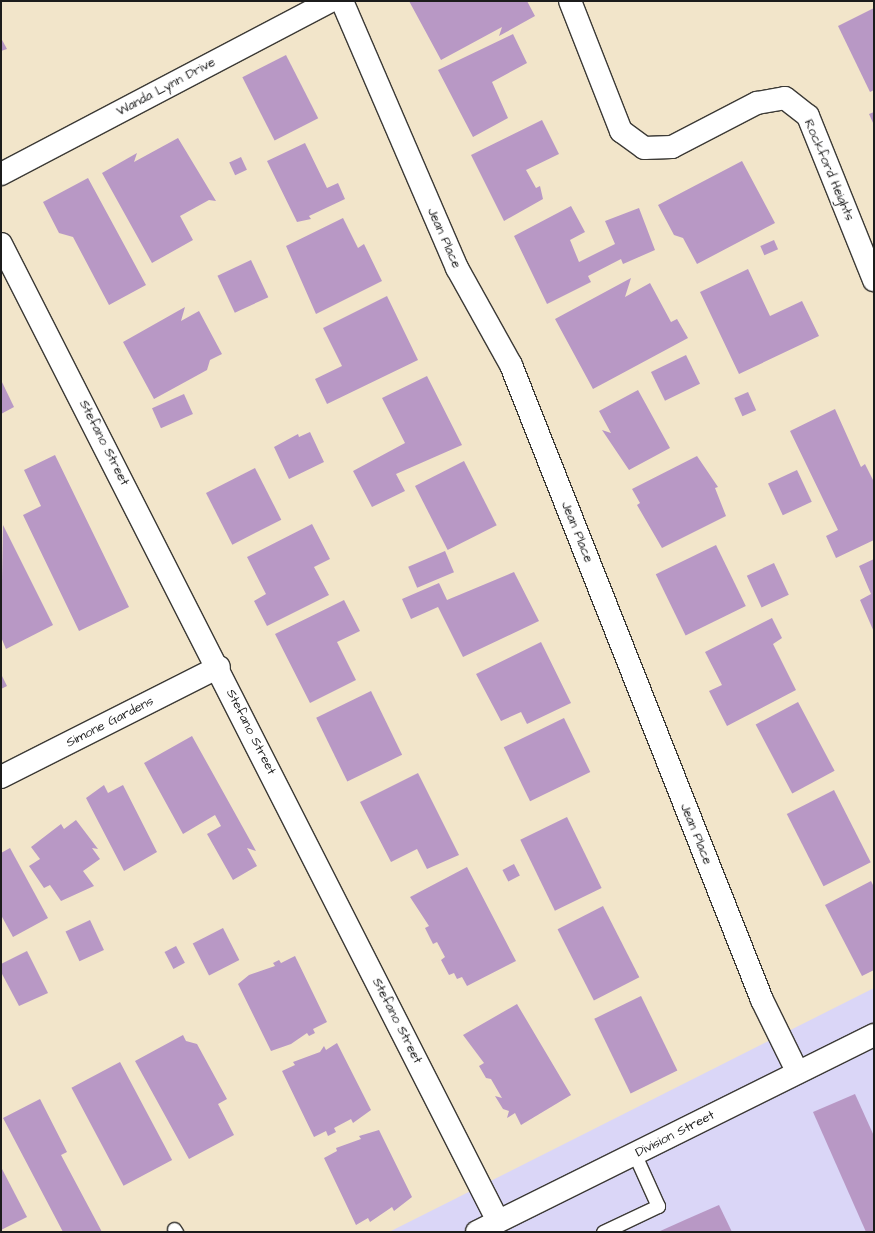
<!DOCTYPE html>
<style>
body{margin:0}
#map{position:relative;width:875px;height:1233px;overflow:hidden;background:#f2e5ca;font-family:"Architects Daughter",sans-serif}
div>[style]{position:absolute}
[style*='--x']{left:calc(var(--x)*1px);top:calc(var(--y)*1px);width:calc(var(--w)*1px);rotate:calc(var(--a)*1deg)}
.built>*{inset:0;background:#dad6f7}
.building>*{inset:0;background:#b898c5;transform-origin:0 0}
.roads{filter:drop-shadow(1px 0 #3c3a36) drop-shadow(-1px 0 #3c3a36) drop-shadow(0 1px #3c3a36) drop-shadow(0 -1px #3c3a36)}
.service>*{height:13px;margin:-6.5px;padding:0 6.5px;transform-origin:6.5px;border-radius:6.5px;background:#fff}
.minor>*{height:22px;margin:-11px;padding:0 11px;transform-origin:11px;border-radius:11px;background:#fff}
.tertiary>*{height:22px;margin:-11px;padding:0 11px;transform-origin:11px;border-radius:11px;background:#fff}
span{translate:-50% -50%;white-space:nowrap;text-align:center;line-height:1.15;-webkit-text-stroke:3px #fff;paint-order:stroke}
.street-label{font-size:13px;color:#1c1c1c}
.frame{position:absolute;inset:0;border:2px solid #1c1c1c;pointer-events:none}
</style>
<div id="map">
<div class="built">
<div style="clip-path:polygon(874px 988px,874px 1232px,389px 1232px)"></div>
</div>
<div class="building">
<div style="clip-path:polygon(409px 1px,527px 1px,535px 16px,499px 36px,502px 27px,441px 60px)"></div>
<div style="clip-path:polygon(874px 8px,874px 90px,870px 92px,838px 26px)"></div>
<div style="clip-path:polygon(513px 34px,527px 63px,492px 82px,508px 118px,473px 137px,438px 70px)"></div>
<div style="clip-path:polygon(1px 38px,7px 49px,1px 51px)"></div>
<div style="left:286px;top:55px;width:71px;height:49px;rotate:63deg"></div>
<div style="clip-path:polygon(874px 112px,874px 125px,869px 114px)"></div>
<div style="clip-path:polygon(542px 120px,559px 154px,526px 170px,536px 188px,540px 186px,543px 199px,504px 221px,471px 155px)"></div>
<div style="clip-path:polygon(178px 138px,216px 201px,209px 200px,180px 216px,193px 240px,152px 263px,102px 173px,137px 153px,134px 162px)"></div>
<div style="clip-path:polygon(305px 143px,327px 188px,338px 183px,345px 199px,309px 216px,311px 219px,297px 222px,267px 161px)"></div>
<div style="left:241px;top:157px;width:14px;height:13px;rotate:65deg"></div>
<div style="clip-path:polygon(742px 161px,775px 223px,697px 264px,683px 238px,674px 235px,658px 205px)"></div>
<div style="clip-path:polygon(88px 178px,146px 285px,109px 305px,73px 237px,59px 233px,43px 202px)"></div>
<div style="clip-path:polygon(571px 206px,585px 232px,570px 240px,579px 262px,615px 244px,605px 221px,639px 208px,655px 250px,623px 264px,621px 259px,588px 276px,591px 282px,547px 304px,514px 236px)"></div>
<div style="clip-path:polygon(343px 218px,358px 248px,364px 244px,382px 281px,316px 314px,286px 246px)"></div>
<div style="left:774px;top:240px;width:10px;height:15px;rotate:66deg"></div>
<div style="left:251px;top:260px;width:41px;height:37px;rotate:65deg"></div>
<div style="clip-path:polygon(748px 269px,770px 316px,802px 301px,819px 336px,739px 374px,700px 292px)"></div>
<div style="clip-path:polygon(631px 278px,625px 297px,650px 283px,671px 322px,677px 319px,688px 338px,593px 389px,555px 319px)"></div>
<div style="clip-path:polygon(387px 296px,418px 360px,327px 404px,315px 379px,342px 366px,323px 328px)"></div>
<div style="clip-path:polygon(185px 307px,181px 321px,199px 311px,222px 354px,210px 360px,207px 370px,154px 399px,123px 342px)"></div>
<div style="left:686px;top:355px;width:32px;height:39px;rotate:64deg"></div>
<div style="clip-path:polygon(427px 376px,462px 445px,396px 474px,405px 491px,372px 507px,353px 471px,405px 443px,382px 398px)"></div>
<div style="clip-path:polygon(1px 380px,14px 407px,1px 414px)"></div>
<div style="clip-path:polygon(638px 390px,670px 448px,629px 470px,602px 430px,611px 433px,599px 411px)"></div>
<div style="left:748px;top:392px;width:20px;height:15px;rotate:66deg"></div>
<div style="left:184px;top:394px;width:22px;height:35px;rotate:66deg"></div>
<div style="clip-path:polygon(835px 409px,861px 467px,865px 464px,874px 482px,874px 540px,836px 558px,826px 536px,838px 530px,790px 431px)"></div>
<div style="clip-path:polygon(310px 432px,324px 462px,289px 479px,274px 447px,298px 434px,299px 437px)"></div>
<div style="clip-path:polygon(55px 455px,129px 607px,79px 631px,23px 515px,41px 506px,24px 470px)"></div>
<div style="clip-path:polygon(697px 456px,718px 487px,715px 488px,726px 516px,662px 548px,637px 505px,640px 503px,632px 489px)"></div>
<div style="left:464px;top:461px;width:72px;height:55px;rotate:63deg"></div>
<div style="left:255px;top:468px;width:58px;height:55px;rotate:63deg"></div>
<div style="left:797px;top:470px;width:35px;height:32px;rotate:65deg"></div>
<div style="clip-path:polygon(312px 524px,330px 559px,314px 567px,329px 595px,267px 626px,254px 601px,266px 594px,247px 557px)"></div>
<div style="clip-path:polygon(3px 525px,53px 625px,6px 649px,1px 637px)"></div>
<div style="left:716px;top:545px;width:68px;height:67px;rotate:64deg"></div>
<div style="left:445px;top:551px;width:23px;height:40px;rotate:67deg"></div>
<div style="clip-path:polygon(874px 559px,874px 632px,860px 600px,871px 594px,859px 566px)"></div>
<div style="left:774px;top:563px;width:35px;height:30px;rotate:65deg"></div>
<div style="clip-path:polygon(514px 572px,539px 621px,463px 657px,438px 607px,411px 619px,402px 599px,439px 583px,447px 600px)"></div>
<div style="clip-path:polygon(344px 600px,360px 631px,337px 642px,356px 680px,310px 703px,275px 634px)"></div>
<div style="clip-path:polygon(772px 618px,782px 638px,773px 644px,796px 690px,727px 726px,709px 691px,722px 685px,705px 652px)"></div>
<div style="clip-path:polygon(541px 642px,571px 703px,527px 724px,521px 712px,501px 721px,476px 674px)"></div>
<div style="clip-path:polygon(1px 674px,7px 686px,1px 689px)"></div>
<div style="left:371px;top:691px;width:71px;height:61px;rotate:64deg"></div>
<div style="left:798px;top:702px;width:78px;height:48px;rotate:62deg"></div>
<div style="left:564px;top:718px;width:60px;height:67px;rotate:64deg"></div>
<div style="clip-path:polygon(192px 736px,256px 851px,247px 848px,257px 866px,233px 880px,207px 834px,221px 826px,215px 815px,183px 834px,144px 763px)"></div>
<div style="clip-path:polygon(418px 773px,459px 855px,427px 869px,417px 849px,391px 862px,360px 802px)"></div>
<div style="clip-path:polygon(104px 785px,108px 793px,123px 785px,157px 852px,124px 871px,86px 798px)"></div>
<div style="left:834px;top:790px;width:81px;height:53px;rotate:63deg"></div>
<div style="left:567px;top:817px;width:79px;height:52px;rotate:64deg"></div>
<div style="clip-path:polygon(76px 820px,98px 849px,92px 848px,100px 859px,83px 871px,94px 886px,61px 901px,50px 885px,44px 888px,29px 866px,40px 859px,31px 847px,61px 824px,64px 829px)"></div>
<div style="clip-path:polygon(10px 848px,48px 918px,13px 937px,1px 915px,1px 853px)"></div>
<div style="left:514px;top:864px;width:13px;height:13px;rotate:63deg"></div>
<div style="clip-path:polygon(467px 867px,516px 961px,467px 986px,462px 977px,457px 979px,454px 973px,449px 975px,441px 960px,445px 957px,437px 942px,433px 944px,425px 928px,429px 926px,410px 897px)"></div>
<div style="clip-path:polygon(871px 881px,874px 887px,874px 970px,862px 976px,825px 905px)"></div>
<div style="left:603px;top:906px;width:80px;height:51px;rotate:63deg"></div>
<div style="left:90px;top:920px;width:33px;height:27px;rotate:65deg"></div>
<div style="left:223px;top:928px;width:36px;height:34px;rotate:63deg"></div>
<div style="left:176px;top:946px;width:19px;height:13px;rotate:62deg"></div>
<div style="clip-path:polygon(27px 951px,48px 993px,19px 1006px,1px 972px,1px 964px)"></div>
<div style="clip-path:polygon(295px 956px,327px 1022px,313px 1029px,315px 1033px,309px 1036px,307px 1033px,291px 1044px,271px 1051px,238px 984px,249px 975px,275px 966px,273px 963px,279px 960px,281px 963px)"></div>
<div style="left:641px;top:996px;width:83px;height:52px;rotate:64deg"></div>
<div style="clip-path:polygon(517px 1004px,571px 1095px,521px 1125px,515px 1113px,507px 1118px,509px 1111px,503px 1109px,495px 1096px,502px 1098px,491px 1079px,486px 1078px,479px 1066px,484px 1063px,463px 1035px)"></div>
<div style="clip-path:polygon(183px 1035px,186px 1041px,197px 1044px,227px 1099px,218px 1104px,234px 1135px,189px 1159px,135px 1061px)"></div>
<div style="clip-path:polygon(337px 1043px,371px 1110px,353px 1123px,351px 1119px,334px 1128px,336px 1132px,328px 1136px,326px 1131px,314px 1137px,282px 1071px,295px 1065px,293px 1062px,320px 1052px,324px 1046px,326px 1050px)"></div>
<div style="left:120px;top:1062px;width:111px;height:55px;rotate:62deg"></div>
<div style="clip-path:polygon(855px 1094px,874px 1136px,874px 1232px,866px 1232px,813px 1112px)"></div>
<div style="clip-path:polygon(40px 1099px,67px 1152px,61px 1155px,102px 1232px,63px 1232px,3px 1118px)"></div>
<div style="clip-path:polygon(379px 1130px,412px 1197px,394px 1211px,392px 1207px,370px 1222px,368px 1218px,356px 1225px,324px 1158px,337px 1151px,336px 1148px,361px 1139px,359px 1136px)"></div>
<div style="clip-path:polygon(1px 1167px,27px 1217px,1px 1230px)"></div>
<div style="clip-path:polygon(719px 1205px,732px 1232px,658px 1232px,687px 1219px)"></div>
</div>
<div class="roads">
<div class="service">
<div style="--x:174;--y:1229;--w:4;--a:56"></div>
<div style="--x:603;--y:1232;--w:61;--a:-25.3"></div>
<div style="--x:658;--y:1206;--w:56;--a:-114.3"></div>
</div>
<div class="minor">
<div style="--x:342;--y:1;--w:291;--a:66.7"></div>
<div style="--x:457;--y:268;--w:111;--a:60.9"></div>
<div style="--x:511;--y:365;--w:683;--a:68.43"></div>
<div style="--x:762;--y:1000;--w:79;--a:63.8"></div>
<div style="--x:570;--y:1;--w:140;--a:68.6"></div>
<div style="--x:621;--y:131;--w:29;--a:36"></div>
<div style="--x:644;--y:148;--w:28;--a:-2"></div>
<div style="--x:672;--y:147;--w:96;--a:-27.4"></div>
<div style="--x:757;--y:103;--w:28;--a:-10"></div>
<div style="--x:785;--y:98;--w:29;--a:38"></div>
<div style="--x:808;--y:116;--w:177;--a:68.1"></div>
<div style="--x:1;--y:174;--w:373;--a:-27.7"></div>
<div style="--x:1;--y:244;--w:1096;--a:63.04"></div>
<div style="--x:1;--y:777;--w:244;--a:-26.8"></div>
</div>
<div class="tertiary">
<div style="--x:477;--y:1232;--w:443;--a:-26.4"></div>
</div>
</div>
<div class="street-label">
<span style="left:166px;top:87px;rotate:-28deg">Wanda Lynn Drive</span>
<span style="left:829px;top:170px;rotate:67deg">Rockford Heights</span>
<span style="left:444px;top:238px;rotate:66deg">Jean Place</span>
<span style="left:104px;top:443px;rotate:63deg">Stefano Street</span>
<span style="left:577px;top:532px;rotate:68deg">Jean Place</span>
<span style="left:110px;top:722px;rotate:-27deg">Simone Gardens</span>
<span style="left:251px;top:732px;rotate:63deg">Stefano Street</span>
<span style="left:696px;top:834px;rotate:68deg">Jean Place</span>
<span style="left:397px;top:1021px;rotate:63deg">Stefano Street</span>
<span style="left:675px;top:1134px;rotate:-27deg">Division Street</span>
</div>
<div class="frame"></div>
</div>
